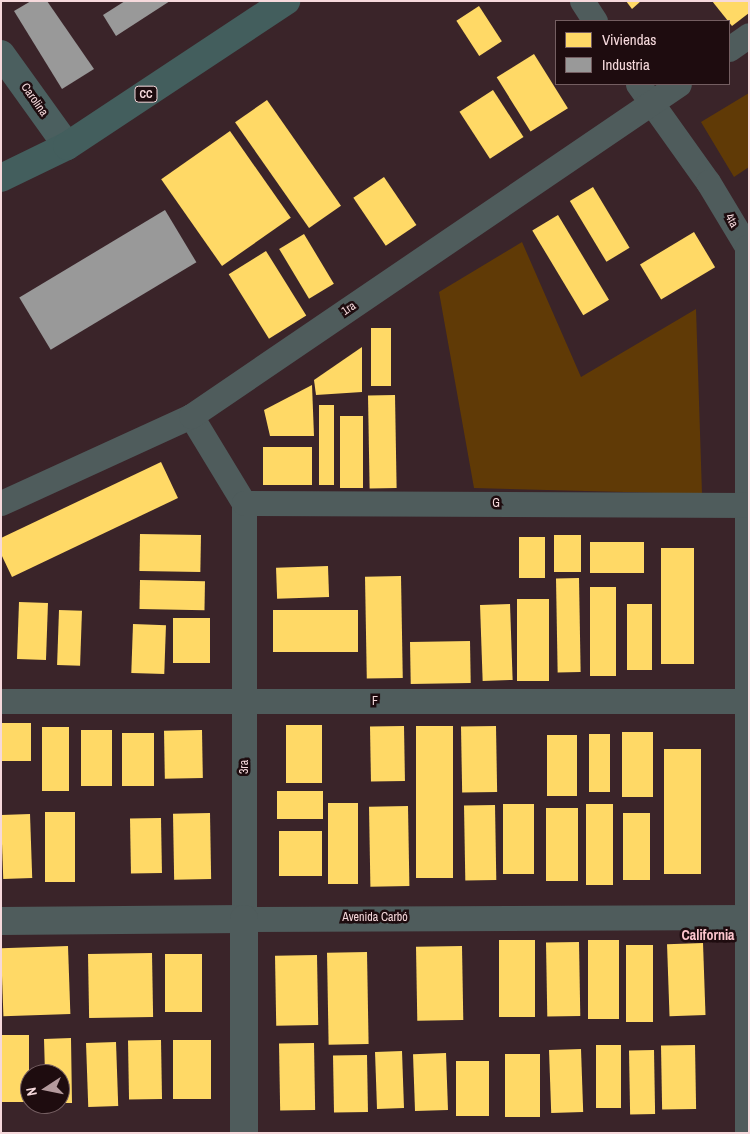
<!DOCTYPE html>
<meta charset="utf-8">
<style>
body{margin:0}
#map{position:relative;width:750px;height:1134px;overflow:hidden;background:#3a2429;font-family:"Archivo Narrow",sans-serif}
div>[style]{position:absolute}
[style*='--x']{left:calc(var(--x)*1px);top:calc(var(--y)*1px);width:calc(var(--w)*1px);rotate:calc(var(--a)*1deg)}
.green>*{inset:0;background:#603a06}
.homes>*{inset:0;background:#ffd966;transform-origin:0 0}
.industry>*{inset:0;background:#999;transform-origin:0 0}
.minor>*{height:25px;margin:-12.5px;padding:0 12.5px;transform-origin:12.5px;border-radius:12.5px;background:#4f5c5c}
.tertiary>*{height:28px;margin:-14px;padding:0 14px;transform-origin:14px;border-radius:14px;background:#4f5c5c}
.secondary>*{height:28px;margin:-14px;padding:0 14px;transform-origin:14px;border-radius:14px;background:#4b5f5f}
.primary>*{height:28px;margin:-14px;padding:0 14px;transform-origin:14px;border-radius:14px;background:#435e5d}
span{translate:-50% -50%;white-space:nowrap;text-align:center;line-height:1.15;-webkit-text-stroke:5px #1e0c0f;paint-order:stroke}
.shield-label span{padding:1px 4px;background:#1e0c0f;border:1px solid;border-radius:4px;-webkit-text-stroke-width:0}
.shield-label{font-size:11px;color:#f6d9dc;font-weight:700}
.street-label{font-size:12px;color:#f6d9dc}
.neighbourhood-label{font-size:14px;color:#fdc5cd;font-weight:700}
.frame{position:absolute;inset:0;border:2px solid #f6d9dc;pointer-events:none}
.legend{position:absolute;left:555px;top:20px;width:175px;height:65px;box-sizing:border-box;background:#1e0c0f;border:1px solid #745e61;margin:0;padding:6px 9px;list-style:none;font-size:15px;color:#f6d9dc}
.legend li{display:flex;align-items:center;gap:10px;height:25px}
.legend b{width:25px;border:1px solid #745e61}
.north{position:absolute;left:20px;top:1064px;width:50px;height:50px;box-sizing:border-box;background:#1e0c0f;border:1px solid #745e61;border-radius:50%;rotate:259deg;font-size:14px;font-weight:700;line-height:20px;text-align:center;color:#f6d9dc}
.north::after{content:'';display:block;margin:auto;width:18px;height:22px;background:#b49a9d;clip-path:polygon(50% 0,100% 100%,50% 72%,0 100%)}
</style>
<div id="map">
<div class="green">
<div style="clip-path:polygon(749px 93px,749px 167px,734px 177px,701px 122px)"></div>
<div style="clip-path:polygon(522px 242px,581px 377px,696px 309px,702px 494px,474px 488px,439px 292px)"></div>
</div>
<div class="homes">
<div style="clip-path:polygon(626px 1px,641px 1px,632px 9px)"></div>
<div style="clip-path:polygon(712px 1px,749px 1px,749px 13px,732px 26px)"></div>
<div style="left:479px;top:6px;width:42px;height:27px;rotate:57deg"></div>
<div style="left:534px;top:54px;width:64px;height:44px;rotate:58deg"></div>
<div style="left:493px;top:90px;width:56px;height:40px;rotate:57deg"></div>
<div style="left:267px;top:100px;width:129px;height:39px;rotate:55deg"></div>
<div style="left:230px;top:131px;width:106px;height:84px;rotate:55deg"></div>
<div style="left:384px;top:177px;width:58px;height:37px;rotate:56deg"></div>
<div style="left:593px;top:187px;width:71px;height:27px;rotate:59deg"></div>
<div style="left:558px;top:215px;width:99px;height:30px;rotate:59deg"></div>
<div style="left:694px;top:232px;width:41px;height:63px;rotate:59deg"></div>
<div style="left:304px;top:234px;width:58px;height:29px;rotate:59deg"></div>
<div style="left:266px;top:251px;width:76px;height:44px;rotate:58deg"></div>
<div style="left:371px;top:328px;width:20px;height:58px"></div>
<div style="clip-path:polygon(362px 347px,362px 392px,316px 395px,314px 380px)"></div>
<div style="clip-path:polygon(312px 385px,314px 436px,270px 436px,264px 410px)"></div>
<div style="left:395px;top:395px;width:93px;height:27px;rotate:89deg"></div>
<div style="left:319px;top:405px;width:15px;height:80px"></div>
<div style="left:340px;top:416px;width:23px;height:72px"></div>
<div style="left:312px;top:447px;width:38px;height:49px;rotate:90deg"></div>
<div style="clip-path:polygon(161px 462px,178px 498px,12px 577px,1px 554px,1px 538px)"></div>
<div style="left:140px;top:534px;width:61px;height:37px;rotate:1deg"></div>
<div style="left:581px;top:535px;width:37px;height:27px;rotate:90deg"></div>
<div style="left:545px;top:537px;width:41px;height:26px;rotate:90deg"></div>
<div style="left:644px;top:542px;width:31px;height:54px;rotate:90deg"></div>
<div style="left:661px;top:548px;width:33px;height:116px"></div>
<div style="left:328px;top:566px;width:31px;height:52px;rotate:88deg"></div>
<div style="left:401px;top:576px;width:102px;height:36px;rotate:89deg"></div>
<div style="left:579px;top:578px;width:94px;height:23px;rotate:89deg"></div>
<div style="left:140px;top:580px;width:65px;height:29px;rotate:1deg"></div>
<div style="left:590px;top:587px;width:26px;height:89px"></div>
<div style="left:517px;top:599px;width:32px;height:82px"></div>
<div style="left:19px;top:602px;width:29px;height:57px;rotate:2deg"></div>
<div style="left:510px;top:604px;width:76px;height:30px;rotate:88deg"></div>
<div style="left:627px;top:604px;width:25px;height:66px"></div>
<div style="left:59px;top:610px;width:23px;height:55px;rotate:2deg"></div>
<div style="left:358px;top:610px;width:42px;height:85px;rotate:90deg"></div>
<div style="left:173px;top:618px;width:37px;height:45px"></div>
<div style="left:133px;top:624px;width:33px;height:49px;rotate:2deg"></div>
<div style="left:470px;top:641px;width:42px;height:60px;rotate:89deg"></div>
<div style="left:1px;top:723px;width:30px;height:38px"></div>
<div style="left:286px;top:725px;width:36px;height:58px"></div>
<div style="left:404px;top:726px;width:55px;height:34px;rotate:89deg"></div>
<div style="left:416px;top:726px;width:37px;height:152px"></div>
<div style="left:496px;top:726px;width:66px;height:35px;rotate:89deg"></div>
<div style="left:42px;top:727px;width:27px;height:64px"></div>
<div style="left:81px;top:730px;width:31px;height:56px"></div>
<div style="left:202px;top:730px;width:48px;height:38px;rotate:89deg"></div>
<div style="left:622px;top:732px;width:31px;height:65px"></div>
<div style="left:122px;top:733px;width:32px;height:53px"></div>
<div style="left:589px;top:734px;width:21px;height:58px"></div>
<div style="left:547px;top:735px;width:30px;height:61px"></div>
<div style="left:664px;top:749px;width:37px;height:125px"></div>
<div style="left:323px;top:791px;width:28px;height:46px;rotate:90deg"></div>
<div style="left:328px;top:803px;width:30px;height:81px"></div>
<div style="left:503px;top:804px;width:31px;height:70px"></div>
<div style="left:586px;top:804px;width:27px;height:81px"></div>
<div style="left:495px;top:805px;width:75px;height:31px;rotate:89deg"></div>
<div style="left:408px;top:806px;width:80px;height:39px;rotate:89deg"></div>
<div style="left:546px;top:808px;width:32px;height:73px"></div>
<div style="left:45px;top:812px;width:30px;height:70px"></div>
<div style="left:210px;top:813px;width:66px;height:37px;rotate:89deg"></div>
<div style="left:623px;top:813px;width:27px;height:67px"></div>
<div style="left:30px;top:814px;width:64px;height:29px;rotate:88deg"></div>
<div style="left:161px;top:818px;width:55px;height:31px;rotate:89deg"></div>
<div style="left:322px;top:831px;width:45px;height:43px;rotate:90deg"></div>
<div style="left:499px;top:940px;width:36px;height:77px"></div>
<div style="left:588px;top:940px;width:31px;height:79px"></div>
<div style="left:579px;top:942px;width:74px;height:33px;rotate:89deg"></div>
<div style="left:703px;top:943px;width:72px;height:36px;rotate:88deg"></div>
<div style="left:626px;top:945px;width:27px;height:77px"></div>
<div style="left:68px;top:946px;width:68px;height:67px;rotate:88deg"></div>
<div style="left:462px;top:946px;width:74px;height:46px;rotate:89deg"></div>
<div style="left:367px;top:952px;width:92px;height:40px;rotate:89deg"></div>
<div style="left:152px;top:953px;width:64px;height:64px;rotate:89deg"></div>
<div style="left:165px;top:954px;width:37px;height:58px"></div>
<div style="left:317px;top:955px;width:70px;height:42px;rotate:89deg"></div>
<div style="left:1px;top:1035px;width:28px;height:67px"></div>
<div style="clip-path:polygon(71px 1038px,72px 1103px,60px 1103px,60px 1074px,45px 1074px,44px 1039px)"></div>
<div style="left:161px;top:1040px;width:59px;height:33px;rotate:89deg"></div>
<div style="left:173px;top:1040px;width:38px;height:59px"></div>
<div style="left:116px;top:1042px;width:64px;height:30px;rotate:88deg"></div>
<div style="left:314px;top:1043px;width:67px;height:35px;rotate:89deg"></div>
<div style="left:596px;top:1045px;width:25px;height:63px"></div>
<div style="left:695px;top:1045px;width:64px;height:34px;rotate:89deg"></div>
<div style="left:581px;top:1049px;width:63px;height:32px;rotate:88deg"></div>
<div style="left:654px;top:1050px;width:64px;height:25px;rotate:89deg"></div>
<div style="left:402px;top:1051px;width:57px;height:27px;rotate:88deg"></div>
<div style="left:446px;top:1053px;width:57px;height:33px;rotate:88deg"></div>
<div style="left:505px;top:1054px;width:35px;height:63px"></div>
<div style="left:367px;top:1055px;width:57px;height:34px;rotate:89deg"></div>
<div style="left:456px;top:1061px;width:33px;height:55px"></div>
</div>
<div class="industry">
<div style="clip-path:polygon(31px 1px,47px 1px,94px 69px,62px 89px,14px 11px)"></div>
<div style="clip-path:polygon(125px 1px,170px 1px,116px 36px,103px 15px)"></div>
<div style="left:165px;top:210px;width:61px;height:170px;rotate:59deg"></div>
</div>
<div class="minor">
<div style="--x:582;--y:1;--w:24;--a:57"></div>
<div style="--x:729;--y:49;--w:24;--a:-35"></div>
<div style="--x:638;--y:84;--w:120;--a:54.5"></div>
<div style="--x:708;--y:182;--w:76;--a:59"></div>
<div style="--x:747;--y:247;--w:886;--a:90"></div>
<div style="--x:191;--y:416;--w:102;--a:58.7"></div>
<div style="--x:244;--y:503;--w:416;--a:90"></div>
<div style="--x:244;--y:919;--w:505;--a:-0.23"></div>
<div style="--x:1;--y:503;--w:209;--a:-24.6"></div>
<div style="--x:191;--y:416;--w:590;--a:-34.23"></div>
<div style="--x:244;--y:503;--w:505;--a:0.23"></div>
<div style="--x:1;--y:701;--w:748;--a:0"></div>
</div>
<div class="tertiary">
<div style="--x:1;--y:921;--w:243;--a:-0.5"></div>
<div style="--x:244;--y:919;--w:214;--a:90"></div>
</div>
<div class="secondary">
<div style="--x:1;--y:54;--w:113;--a:54.3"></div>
</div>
<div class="primary">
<div style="--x:1;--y:178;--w:73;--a:-25.9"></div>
<div style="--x:67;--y:146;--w:263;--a:-33.5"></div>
</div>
<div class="shield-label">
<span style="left:146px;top:94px">CC</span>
</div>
<div class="street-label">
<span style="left:34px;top:100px;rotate:55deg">Carolina</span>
<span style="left:731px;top:221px;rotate:60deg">4ta</span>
<span style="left:349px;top:309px;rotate:-34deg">1ra</span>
<span style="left:496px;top:504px">G</span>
<span style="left:375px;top:702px">F</span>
<span style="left:245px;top:767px;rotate:-90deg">3ra</span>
<span style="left:375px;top:918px">Avenida Carbó</span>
</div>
<div class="neighbourhood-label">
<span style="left:708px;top:935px">California</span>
</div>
<div class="frame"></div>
<ul class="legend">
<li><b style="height:14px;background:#ffd966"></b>Viviendas</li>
<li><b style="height:14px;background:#999"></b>Industria</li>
</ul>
<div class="north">N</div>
</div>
